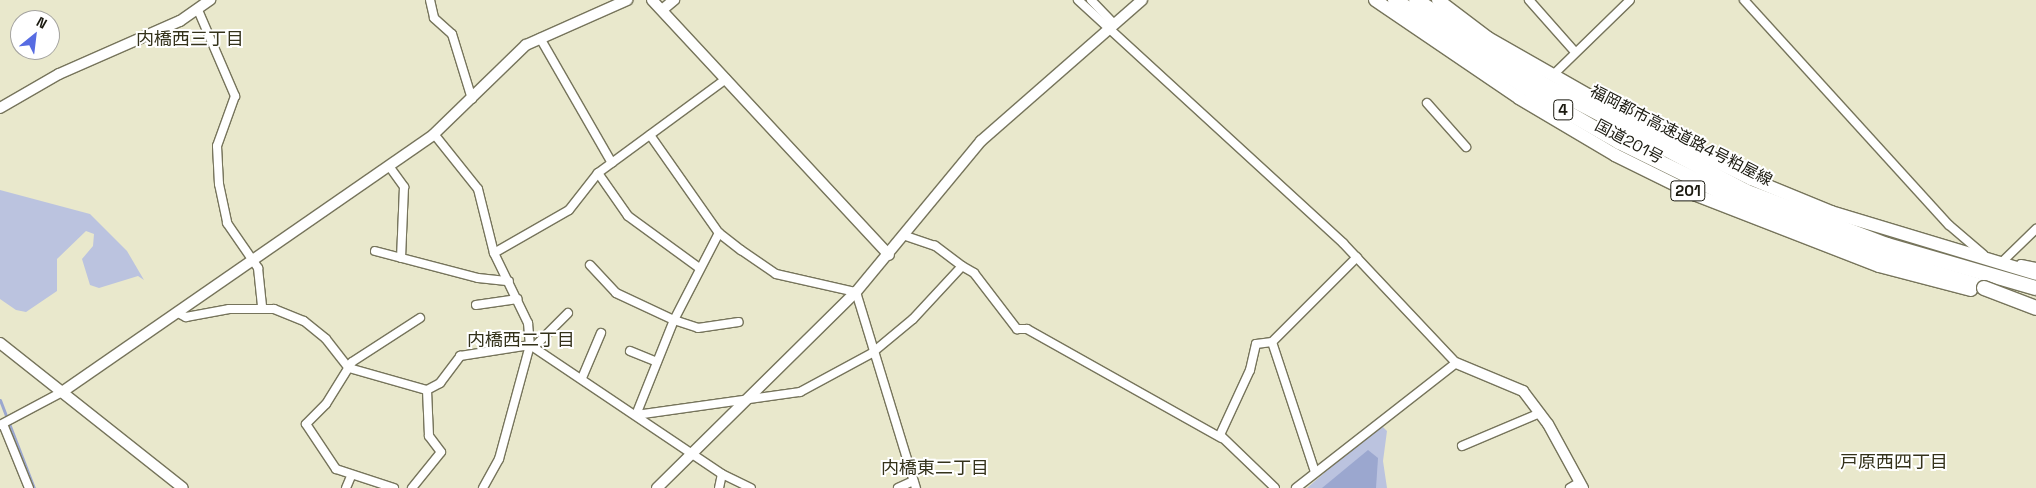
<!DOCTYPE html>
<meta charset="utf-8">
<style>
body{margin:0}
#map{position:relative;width:2036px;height:488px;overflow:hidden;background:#e9e8cc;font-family:"Space Grotesk","Noto Sans JP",sans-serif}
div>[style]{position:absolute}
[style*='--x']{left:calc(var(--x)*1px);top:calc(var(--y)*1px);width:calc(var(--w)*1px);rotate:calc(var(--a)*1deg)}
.green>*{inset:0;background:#bbc3df}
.water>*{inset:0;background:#9ba7cf}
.stream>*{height:3px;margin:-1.5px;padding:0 1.5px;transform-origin:1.5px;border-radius:1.5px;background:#9ba7cf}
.roads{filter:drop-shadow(1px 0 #76745b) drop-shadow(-1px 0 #76745b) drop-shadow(0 1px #76745b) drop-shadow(0 -1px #76745b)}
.minor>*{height:8px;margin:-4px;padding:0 4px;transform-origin:4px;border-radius:4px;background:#fff}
.tertiary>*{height:10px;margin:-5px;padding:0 5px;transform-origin:5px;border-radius:5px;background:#fff}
.trunk>*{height:12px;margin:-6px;padding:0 6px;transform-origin:6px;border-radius:6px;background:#fff}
.motorway>*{height:14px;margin:-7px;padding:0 7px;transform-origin:7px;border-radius:7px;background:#fff}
.bridges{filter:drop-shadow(1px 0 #76745b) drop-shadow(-1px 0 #76745b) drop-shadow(0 1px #76745b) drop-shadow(0 -1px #76745b)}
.motorway-bridge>*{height:14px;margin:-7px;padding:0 7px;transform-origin:7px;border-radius:7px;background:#fff}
span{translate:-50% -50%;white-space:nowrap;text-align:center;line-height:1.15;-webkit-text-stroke:4px #fff;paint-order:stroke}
.shield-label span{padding:1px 4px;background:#fff;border:1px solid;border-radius:4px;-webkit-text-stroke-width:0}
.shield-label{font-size:15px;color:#1b1a10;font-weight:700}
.street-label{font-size:16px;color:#1b1a10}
.neighbourhood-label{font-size:18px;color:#34321b}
.north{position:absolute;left:10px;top:10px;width:50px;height:50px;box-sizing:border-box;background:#fff;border:1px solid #a4a39f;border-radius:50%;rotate:29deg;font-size:14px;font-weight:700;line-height:20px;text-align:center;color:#1b1a10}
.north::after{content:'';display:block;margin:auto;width:18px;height:22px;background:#576ce2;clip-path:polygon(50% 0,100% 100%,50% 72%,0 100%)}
</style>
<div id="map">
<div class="green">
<div style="clip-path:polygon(0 190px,90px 214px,127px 251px,144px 280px,138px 276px,99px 288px,90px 285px,82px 259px,93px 246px,94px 234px,86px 231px,57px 259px,57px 291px,26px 312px,16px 310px,0 299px)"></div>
<div style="clip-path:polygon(1380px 424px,1387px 431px,1383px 461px,1387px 488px,1307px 488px)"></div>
</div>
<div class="water">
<div style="clip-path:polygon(1368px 450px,1378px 458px,1376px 488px,1322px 488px)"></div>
</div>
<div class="stream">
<div style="--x:0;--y:400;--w:94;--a:68.9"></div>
</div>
<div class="roads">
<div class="minor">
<div style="--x:430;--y:0;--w:18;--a:77"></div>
<div style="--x:434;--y:18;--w:24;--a:42"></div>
<div style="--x:452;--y:34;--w:68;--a:72.9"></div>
<div style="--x:1078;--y:0;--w:360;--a:42.5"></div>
<div style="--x:1343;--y:243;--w:165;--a:46.7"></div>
<div style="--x:1456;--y:363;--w:203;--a:142"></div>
<div style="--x:1091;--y:0;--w:33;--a:46"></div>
<div style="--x:1529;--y:0;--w:69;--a:48.5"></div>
<div style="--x:1744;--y:0;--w:304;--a:47.7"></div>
<div style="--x:1949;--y:225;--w:45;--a:40.5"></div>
<div style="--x:198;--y:10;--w:94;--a:66.7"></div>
<div style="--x:235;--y:96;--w:53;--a:109.8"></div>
<div style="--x:217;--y:146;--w:38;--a:87"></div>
<div style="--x:219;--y:184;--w:40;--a:78"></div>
<div style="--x:227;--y:223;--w:55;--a:55.4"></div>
<div style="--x:258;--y:268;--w:39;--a:84"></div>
<div style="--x:540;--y:38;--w:144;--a:60.1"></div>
<div style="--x:1553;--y:75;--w:107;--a:-44.2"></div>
<div style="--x:1427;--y:103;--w:59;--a:48.4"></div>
<div style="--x:434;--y:134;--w:70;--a:51.3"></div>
<div style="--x:478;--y:189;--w:66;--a:76"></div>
<div style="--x:494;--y:253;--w:78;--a:64.1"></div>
<div style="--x:528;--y:323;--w:22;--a:85"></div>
<div style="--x:530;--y:345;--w:118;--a:105.2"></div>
<div style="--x:499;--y:459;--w:33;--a:119"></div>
<div style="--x:650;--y:135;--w:120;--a:54.9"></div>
<div style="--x:719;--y:233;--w:28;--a:38"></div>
<div style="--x:741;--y:250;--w:42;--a:34.4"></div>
<div style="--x:776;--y:274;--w:82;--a:12.7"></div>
<div style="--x:856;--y:292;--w:205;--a:73"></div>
<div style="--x:389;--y:166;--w:26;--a:54"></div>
<div style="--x:404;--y:187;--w:71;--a:92.4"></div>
<div style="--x:598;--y:173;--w:52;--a:55.1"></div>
<div style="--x:628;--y:216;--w:87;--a:36.1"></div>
<div style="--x:375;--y:251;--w:106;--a:14.7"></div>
<div style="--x:478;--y:278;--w:31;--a:6"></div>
<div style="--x:494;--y:253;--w:86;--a:-29.8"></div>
<div style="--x:569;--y:210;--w:47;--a:-51.9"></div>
<div style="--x:598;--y:173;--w:159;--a:-36.3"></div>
<div style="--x:2004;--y:260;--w:45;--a:-44.1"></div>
<div style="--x:2021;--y:264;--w:15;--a:11"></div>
<div style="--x:590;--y:265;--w:38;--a:47"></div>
<div style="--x:616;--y:293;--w:64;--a:25"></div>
<div style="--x:674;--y:320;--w:25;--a:18"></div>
<div style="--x:698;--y:328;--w:41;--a:-8.3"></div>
<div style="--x:962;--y:266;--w:14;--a:30"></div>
<div style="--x:974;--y:273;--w:71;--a:52.5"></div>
<div style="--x:1017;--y:329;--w:10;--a:0"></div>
<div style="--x:1027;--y:329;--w:223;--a:29.3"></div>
<div style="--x:476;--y:305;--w:42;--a:-8.1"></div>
<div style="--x:178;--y:313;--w:9;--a:27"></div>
<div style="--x:186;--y:317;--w:44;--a:-10.5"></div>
<div style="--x:229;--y:309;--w:45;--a:0"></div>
<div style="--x:274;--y:309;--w:32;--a:22"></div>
<div style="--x:304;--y:321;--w:28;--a:39"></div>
<div style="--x:326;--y:339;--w:37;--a:52"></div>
<div style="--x:349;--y:368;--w:81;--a:15.8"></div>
<div style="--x:427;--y:390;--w:15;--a:-28"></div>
<div style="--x:440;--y:383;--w:34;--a:-53"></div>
<div style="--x:460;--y:356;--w:71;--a:-8.9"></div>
<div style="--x:530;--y:345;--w:231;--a:33.9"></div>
<div style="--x:722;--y:474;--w:32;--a:26"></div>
<div style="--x:1272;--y:342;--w:16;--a:173"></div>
<div style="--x:1256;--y:344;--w:27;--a:103"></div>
<div style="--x:1250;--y:370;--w:72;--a:114.8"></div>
<div style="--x:1220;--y:435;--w:76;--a:43.9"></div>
<div style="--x:534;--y:347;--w:48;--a:-45"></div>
<div style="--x:630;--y:351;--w:29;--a:22"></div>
<div style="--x:582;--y:378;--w:49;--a:-67.1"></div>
<div style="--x:636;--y:415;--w:166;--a:-8"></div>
<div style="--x:800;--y:392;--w:82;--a:-28.4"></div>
<div style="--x:872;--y:353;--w:53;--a:-39.7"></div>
<div style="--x:913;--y:319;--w:72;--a:-47.2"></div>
<div style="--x:962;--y:266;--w:34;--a:-143"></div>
<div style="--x:935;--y:246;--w:31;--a:-161"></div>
<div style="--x:636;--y:415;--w:102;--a:-68.2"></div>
<div style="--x:674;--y:320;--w:98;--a:-62.7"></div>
<div style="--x:3;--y:424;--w:69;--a:67.9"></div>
<div style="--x:0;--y:425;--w:70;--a:-28"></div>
<div style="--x:1462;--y:446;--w:85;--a:-22.9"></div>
<div style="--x:1315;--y:472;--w:137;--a:-108.3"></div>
<div style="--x:1272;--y:342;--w:120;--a:-45"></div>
<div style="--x:346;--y:488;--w:13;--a:-67"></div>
<div style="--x:394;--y:488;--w:61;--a:-161.9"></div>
<div style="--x:336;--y:469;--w:54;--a:-123.7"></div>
<div style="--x:306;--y:424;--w:28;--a:-45"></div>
<div style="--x:326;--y:404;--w:49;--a:-58.2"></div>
<div style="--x:352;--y:362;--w:81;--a:-32.9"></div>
<div style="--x:412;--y:488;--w:46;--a:-51.1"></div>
<div style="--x:441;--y:452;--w:20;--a:-127"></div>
<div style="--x:429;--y:436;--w:46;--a:-92.5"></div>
<div style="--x:719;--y:488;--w:14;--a:-78"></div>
<div style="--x:898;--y:488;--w:17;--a:-25"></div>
<div style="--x:1570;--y:488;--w:12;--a:-31"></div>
</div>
<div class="tertiary">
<div style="--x:652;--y:0;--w:348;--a:47.1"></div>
<div style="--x:662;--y:10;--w:16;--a:-40"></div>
<div style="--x:0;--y:108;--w:68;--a:-30"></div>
<div style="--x:59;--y:74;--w:132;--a:-23.7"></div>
<div style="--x:180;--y:21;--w:37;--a:-35"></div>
<div style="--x:0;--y:343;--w:233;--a:38.4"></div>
<div style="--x:1456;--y:363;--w:73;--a:22.7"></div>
<div style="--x:1523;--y:391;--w:41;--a:52.9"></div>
<div style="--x:1548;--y:424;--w:73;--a:61.3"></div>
<div style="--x:62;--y:392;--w:453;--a:-34.7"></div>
<div style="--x:434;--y:134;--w:128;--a:-44.1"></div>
<div style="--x:526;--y:45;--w:111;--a:-24"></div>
<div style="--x:657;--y:488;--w:279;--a:-44.6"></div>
<div style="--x:856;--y:292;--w:196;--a:-50.4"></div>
<div style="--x:981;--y:141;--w:214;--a:-41.2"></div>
</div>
<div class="trunk">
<div style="--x:1375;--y:0;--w:174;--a:34.2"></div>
<div style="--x:1519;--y:98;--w:112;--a:30.7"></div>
<div style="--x:1615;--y:155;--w:90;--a:26.3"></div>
<div style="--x:1696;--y:195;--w:196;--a:21.2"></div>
<div style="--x:1879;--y:266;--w:95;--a:14.6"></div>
<div style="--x:1438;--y:0;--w:63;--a:37.2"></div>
<div style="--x:1488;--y:38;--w:161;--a:29.7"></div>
<div style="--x:1628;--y:118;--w:137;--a:26.4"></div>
<div style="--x:1751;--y:179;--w:87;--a:22.4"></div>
<div style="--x:1831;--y:212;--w:214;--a:16.8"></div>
</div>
<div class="motorway">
<div style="--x:1395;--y:0;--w:171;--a:33.8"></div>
<div style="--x:1537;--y:95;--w:95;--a:29.8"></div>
<div style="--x:1619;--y:142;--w:136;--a:26.2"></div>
<div style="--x:1741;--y:202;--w:155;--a:21.1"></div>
<div style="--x:1886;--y:258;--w:113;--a:16.5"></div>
<div style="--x:1416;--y:0;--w:154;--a:33.4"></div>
<div style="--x:1545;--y:85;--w:226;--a:27.9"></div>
<div style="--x:1745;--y:191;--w:152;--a:20.8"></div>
<div style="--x:1887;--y:245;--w:155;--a:16.1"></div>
</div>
</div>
<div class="bridges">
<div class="motorway-bridge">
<div style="--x:1984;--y:288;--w:56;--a:21"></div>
</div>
</div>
<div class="shield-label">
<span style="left:1563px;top:110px">4</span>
<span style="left:1688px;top:191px">201</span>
</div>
<div class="street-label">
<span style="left:1681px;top:136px;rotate:27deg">福岡都市高速道路4号粕屋線</span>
<span style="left:1629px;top:142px;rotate:28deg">国道201号</span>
</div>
<div class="neighbourhood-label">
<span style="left:190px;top:39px">内橋西三丁目</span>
<span style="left:521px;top:340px">内橋西二丁目</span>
<span style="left:1894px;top:462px">戸原西四丁目</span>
<span style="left:935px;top:468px">内橋東二丁目</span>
</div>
<div class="north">N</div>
</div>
